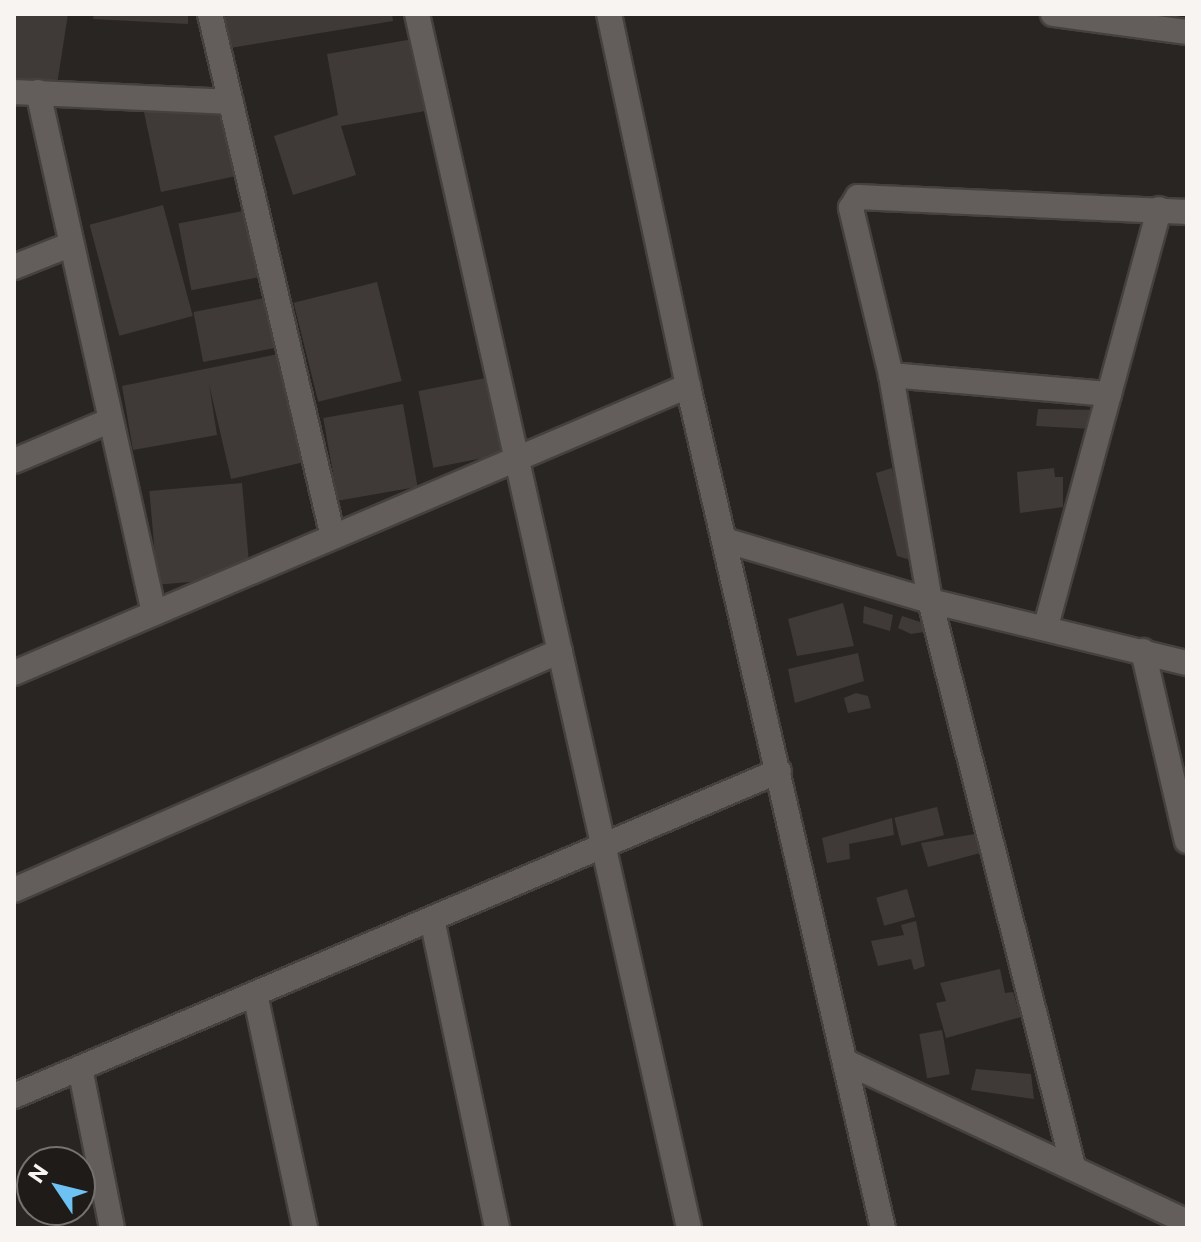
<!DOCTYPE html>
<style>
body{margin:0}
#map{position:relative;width:1201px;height:1242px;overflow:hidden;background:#292523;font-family:Commissioner,sans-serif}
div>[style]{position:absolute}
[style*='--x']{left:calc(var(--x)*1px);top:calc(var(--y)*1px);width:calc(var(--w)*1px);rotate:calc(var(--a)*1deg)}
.building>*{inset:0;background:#3f3a38;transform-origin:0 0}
.roads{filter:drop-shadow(2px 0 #44413f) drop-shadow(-2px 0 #44413f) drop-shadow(0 2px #44413f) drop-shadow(0 -2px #44413f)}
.minor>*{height:24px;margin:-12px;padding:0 12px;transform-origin:12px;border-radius:12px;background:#635e5b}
span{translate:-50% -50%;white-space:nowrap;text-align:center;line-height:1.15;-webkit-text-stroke:6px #1f1b19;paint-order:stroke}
.frame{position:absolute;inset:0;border:16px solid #f7f4f2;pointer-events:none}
.north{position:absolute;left:16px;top:1146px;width:80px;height:80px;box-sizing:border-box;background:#1f1b19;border:2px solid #757270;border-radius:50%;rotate:305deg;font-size:22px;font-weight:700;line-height:32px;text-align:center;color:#f7f4f2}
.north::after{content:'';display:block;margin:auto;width:28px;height:36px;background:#6ec2f3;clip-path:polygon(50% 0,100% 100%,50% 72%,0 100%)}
</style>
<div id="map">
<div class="building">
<div style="clip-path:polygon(14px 14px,68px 14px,56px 91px,14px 85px)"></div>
<div style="clip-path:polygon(94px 14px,188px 14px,188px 24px,93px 19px)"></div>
<div style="clip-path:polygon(225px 14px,392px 14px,393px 21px,230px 48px)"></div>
<div style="clip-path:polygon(419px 38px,431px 110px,341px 126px,356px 175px,293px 195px,274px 136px,338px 115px,327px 54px)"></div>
<div style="left:218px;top:90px;width:88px;height:77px;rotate:78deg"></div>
<div style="left:163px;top:205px;width:115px;height:76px;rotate:75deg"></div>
<div style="left:253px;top:209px;width:68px;height:76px;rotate:79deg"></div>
<div style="left:377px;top:282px;width:102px;height:86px;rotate:76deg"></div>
<div style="left:270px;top:297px;width:51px;height:78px;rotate:79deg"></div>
<div style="clip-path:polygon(288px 352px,313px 460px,231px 479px,209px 384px,217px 435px,133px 450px,122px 386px)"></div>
<div style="left:496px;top:376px;width:78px;height:79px;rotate:79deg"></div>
<div style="left:403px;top:404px;width:84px;height:81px;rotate:80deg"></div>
<div style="clip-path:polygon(1038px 409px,1097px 410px,1091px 429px,1036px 426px)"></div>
<div style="clip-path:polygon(892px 468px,914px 561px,897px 556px,876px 473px)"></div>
<div style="clip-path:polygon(1054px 468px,1055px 477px,1063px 477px,1063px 507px,1020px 513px,1017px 472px)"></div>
<div style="left:242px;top:483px;width:94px;height:93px;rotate:85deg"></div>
<div style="clip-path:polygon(843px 603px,854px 646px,797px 656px,788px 619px)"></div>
<div style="clip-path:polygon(864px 606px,893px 615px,890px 631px,863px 623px)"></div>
<div style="clip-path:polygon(902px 616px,926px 624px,924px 632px,911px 634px,898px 628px)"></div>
<div style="clip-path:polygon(858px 653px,864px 681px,795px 703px,788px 669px)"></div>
<div style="clip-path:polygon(856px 693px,868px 696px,871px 708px,848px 713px,844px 698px)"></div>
<div style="left:937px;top:807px;width:29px;height:44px;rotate:76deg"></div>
<div style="clip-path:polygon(892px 818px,894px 835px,849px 844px,850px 859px,827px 863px,822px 838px)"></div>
<div style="clip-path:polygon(981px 833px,984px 852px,928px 867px,921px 843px)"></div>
<div style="left:907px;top:889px;width:29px;height:32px;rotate:74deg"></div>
<div style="clip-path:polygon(916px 921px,925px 966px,914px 970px,911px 959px,878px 966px,871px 941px,904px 935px,901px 925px)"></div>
<div style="clip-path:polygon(1000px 969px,1005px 993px,1013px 992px,1021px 1017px,946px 1038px,936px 1003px,946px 1001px,940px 983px)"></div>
<div style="left:942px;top:1030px;width:45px;height:23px;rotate:80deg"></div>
<div style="clip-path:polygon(976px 1069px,1031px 1074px,1034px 1099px,971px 1090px)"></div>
</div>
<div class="roads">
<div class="minor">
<div style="--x:210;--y:14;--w:537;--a:76.77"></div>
<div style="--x:417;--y:14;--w:1244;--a:77.37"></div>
<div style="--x:609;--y:14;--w:380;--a:78"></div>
<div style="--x:688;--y:386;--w:864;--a:76.96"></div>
<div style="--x:1053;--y:14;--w:135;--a:7.7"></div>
<div style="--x:14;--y:92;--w:217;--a:2.6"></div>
<div style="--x:38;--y:92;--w:534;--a:77.45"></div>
<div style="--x:14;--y:267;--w:62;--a:-21.6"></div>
<div style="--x:891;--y:375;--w:219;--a:5"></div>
<div style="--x:14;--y:461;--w:105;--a:-22.9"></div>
<div style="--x:724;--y:540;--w:215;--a:16.5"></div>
<div style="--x:930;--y:601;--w:264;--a:13.6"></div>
<div style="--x:1046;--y:626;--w:432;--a:-74.8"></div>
<div style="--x:1143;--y:651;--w:195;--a:77"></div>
<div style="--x:14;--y:673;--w:733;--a:-23.07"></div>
<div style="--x:14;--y:890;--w:596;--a:-23.64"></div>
<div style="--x:432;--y:919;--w:316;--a:78.1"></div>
<div style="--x:255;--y:994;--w:239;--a:77.9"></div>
<div style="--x:846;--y:1062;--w:377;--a:25.1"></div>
<div style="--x:80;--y:1068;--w:163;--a:78.7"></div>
<div style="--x:14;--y:1096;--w:831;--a:-23.02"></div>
<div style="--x:1073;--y:1166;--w:583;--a:-104.2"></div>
<div style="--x:930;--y:601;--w:229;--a:-99.8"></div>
<div style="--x:891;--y:375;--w:172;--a:-103.5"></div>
<div style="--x:851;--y:208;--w:13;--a:-58"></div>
<div style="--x:858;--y:197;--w:329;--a:2.6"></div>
</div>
</div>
<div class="frame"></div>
<div class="north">N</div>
</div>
